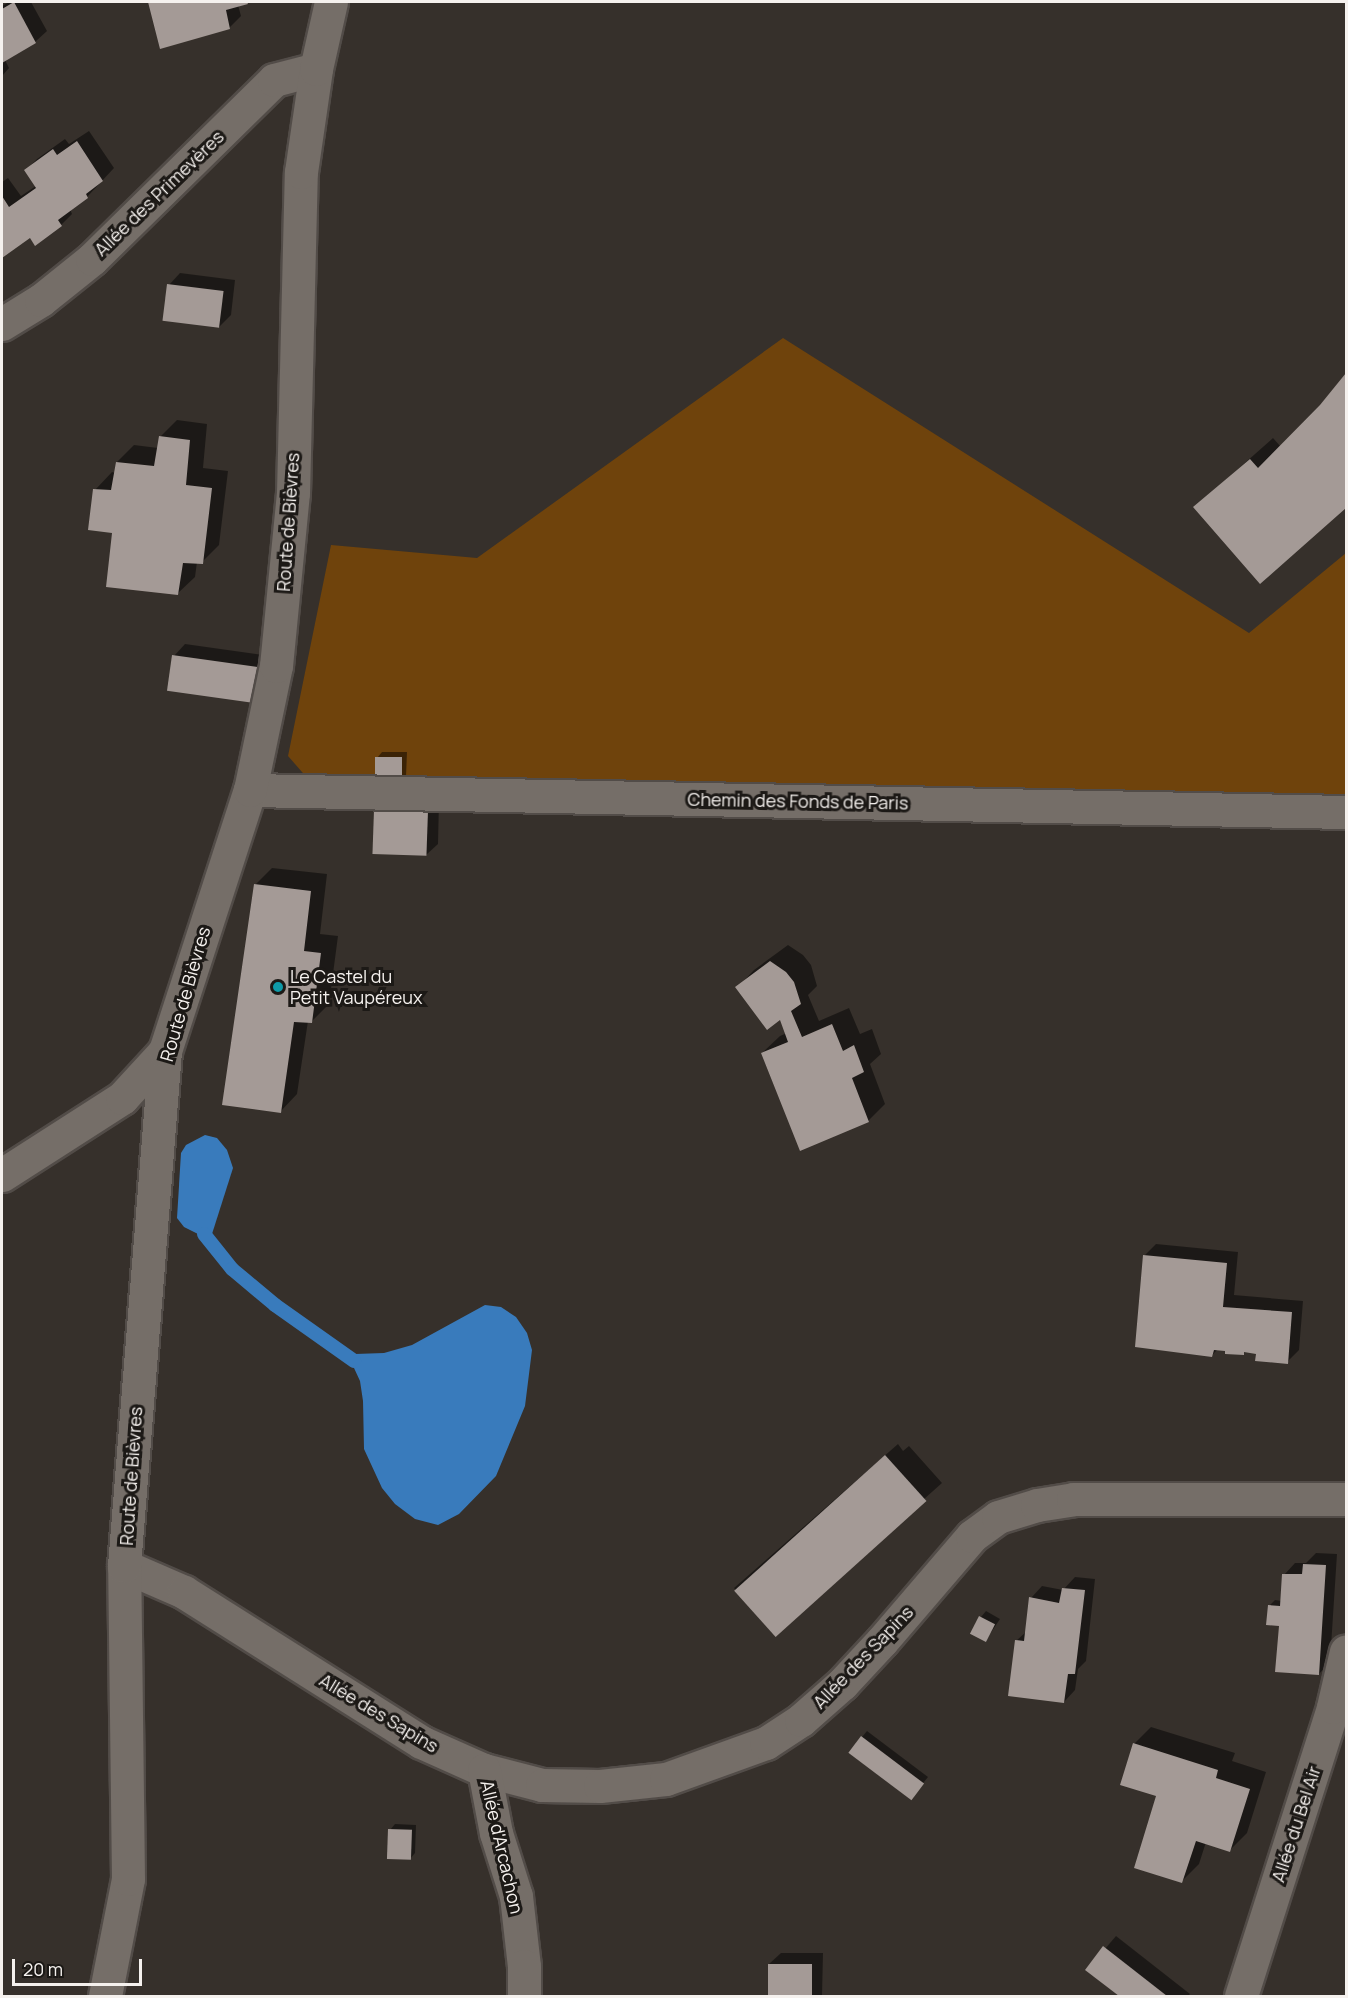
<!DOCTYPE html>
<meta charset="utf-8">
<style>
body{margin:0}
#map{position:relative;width:1348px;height:1998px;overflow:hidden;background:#36302b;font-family:Manrope,sans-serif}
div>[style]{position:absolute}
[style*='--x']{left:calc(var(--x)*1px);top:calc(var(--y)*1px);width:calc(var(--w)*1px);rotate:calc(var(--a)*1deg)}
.green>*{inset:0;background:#6f430c}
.water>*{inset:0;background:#397bbc}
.shadow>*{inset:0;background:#0007}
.stream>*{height:14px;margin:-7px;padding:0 7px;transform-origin:7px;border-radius:7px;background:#397bbc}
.building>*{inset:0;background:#a49a96;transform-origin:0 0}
.roads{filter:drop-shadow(2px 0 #524c48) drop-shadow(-2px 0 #524c48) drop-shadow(0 2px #524c48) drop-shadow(0 -2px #524c48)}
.minor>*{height:33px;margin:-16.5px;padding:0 16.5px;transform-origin:16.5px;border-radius:16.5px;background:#756e68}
.tertiary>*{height:33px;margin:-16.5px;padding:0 16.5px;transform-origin:16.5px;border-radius:16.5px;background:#756e68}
.dots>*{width:16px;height:16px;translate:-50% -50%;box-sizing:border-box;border:3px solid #1c1916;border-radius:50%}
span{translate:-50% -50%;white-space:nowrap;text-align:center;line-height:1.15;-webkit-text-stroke:6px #1c1916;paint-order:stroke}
.street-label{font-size:18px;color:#f5f1ee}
.poi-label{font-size:18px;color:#f5f1ee}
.left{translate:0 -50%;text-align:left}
.frame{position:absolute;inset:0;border:3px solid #f5f1ee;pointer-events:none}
.scale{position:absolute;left:12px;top:1959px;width:130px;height:27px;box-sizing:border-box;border:3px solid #f5f1ee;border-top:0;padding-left:8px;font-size:18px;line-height:21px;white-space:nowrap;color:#f5f1ee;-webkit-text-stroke:4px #1c1916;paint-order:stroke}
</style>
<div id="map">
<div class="green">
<div style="clip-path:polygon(783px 338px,1249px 633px,1346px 553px,1346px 797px,309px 780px,288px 756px,331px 545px,477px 558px)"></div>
</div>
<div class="water">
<div style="clip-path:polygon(205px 1135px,217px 1138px,227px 1150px,233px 1168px,212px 1234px,198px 1234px,184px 1227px,177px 1218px,181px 1153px,186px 1145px)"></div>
<div style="clip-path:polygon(485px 1305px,501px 1307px,516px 1317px,527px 1333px,532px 1350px,525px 1406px,496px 1476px,459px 1514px,438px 1525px,415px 1519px,395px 1504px,382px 1488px,364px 1449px,363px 1401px,360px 1381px,354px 1368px,355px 1354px,384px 1353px,412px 1345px)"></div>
</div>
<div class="shadow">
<div style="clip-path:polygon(9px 2px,31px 2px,47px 31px,35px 42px,5px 60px,9px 68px,2px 76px,2px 6px)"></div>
<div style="clip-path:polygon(150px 2px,248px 2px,238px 5px,241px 16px,229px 28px,161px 47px)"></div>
<div style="clip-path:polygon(89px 131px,114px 168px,87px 197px,70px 209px,72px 214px,61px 225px,31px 236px,3px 255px,2px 182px,8px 178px,21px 196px,36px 186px,26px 170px,37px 159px,65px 139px,69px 144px)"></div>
<div style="clip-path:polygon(180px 273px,235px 280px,231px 315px,219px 327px,169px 285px)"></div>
<div style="clip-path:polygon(1346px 374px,1346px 507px,1260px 582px,1195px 507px,1273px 438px,1281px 447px,1321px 406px)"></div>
<div style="clip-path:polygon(177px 420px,207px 424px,203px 468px,228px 471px,219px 545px,202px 562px,197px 562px,195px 577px,177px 594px,114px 532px,95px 490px,112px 472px,115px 473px,117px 462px,134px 445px,158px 448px,160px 437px)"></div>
<div style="clip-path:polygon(185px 644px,271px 656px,262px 689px,251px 701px,174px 656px)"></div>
<div style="clip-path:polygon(382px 752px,407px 752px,406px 777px,375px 782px,377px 758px)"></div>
<div style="clip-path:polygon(387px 799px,439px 801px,438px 844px,426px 855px,375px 811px)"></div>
<div style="clip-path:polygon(272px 868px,327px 874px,320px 934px,338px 936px,329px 1004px,312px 1021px,308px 1021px,297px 1094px,280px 1112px,255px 885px)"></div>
<div style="clip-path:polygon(788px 945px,803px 955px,811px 965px,817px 986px,808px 995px,819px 1021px,849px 1008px,860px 1034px,872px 1029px,881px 1054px,870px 1064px,885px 1104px,868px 1121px,762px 1053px,780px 1036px,787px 1033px,781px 1017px,737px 988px,754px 970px)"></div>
<div style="clip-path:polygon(1156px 1244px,1238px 1252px,1234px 1295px,1303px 1301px,1299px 1350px,1287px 1362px,1258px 1352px,1218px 1349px,1212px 1355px,1144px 1256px)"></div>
<div style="clip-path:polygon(898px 1444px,903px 1451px,909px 1446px,942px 1483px,774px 1633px,734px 1588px)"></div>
<div style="clip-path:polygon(1316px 1553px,1337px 1554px,1330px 1662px,1319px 1674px,1269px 1606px,1275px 1600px,1282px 1601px,1284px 1575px,1295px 1563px,1306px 1563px)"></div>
<div style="clip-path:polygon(1075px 1577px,1095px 1579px,1086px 1661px,1078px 1669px,1075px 1690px,1064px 1702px,1016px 1641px,1027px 1631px,1031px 1598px,1042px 1586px,1063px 1590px)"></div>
<div style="clip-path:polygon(986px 1611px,1000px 1619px,986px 1640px,981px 1617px)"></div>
<div style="clip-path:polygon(1151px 1727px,1235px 1753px,1232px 1761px,1266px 1772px,1247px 1833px,1230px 1850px,1206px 1842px,1199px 1864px,1182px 1881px,1158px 1795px,1134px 1744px)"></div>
<div style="clip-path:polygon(867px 1731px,928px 1777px,915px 1793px,862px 1737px)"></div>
<div style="clip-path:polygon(395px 1824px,416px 1825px,415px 1853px,410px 1859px,390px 1830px)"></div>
<div style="clip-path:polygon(1116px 1936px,1190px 1994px,1188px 1996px,1121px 1996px,1087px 1970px)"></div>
<div style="clip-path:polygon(781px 1953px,823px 1953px,822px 1996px,768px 1996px,769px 1964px)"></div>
</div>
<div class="stream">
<div style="--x:204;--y:1234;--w:45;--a:51.3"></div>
<div style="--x:232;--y:1269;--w:56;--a:39.9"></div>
<div style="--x:275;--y:1305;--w:97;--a:35.3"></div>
</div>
<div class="building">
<div style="clip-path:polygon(14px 2px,36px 43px,2px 63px,2px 9px)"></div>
<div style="clip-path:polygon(148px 2px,247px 2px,248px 4px,226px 10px,230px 29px,160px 49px)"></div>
<div style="clip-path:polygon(77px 141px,103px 181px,86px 194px,88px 198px,58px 220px,62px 226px,35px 246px,30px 238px,2px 258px,2px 196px,9px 207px,36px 188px,24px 170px,53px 149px,57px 155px)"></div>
<div style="left:167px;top:284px;width:57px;height:37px;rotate:7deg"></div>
<div style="clip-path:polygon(1346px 373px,1346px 508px,1260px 584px,1193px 507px,1250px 459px,1258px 468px,1320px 405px)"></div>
<div style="clip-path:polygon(159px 436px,190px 440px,186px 485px,212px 488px,203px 564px,183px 563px,178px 595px,106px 587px,112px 533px,88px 530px,93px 489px,111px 490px,116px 462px,154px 466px)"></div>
<div style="left:172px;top:655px;width:90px;height:36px;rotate:8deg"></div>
<div style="left:375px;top:757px;width:27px;height:27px"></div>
<div style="left:374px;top:810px;width:54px;height:44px;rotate:2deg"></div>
<div style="clip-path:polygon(254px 884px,311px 891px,304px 951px,321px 953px,312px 1023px,294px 1022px,281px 1113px,222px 1105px)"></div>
<div style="clip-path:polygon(770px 961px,786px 972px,794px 982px,801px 1004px,791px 1011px,802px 1037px,832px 1024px,843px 1051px,854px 1045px,864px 1072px,852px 1078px,869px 1122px,800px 1151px,761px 1053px,788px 1042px,780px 1020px,767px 1030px,735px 987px)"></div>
<div style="clip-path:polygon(1143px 1255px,1227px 1263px,1223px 1307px,1292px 1312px,1288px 1364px,1255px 1361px,1256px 1354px,1244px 1352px,1244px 1355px,1225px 1354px,1225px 1351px,1214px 1350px,1212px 1357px,1135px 1347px)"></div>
<div style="left:885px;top:1455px;width:62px;height:203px;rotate:48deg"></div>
<div style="clip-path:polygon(1303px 1564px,1326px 1565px,1319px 1675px,1275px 1672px,1279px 1626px,1266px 1625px,1268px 1605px,1280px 1606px,1282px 1574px,1302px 1574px)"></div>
<div style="clip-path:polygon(1062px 1588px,1085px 1590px,1075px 1674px,1068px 1674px,1064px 1703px,1008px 1696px,1015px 1640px,1024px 1641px,1029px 1597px,1059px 1603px)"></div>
<div style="left:979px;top:1616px;width:18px;height:20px;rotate:27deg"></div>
<div style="left:861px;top:1736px;width:79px;height:21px;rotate:37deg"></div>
<div style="clip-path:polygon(1133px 1743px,1218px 1770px,1216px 1778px,1250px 1789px,1230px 1852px,1196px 1841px,1182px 1883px,1134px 1868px,1156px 1796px,1120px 1785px)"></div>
<div style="left:388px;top:1829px;width:24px;height:30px;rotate:2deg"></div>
<div style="clip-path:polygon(1103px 1946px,1167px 1996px,1119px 1996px,1085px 1970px)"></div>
<div style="left:768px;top:1964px;width:44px;height:32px"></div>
</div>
<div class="roads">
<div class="minor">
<div style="--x:2;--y:324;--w:46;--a:-31.6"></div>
<div style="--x:41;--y:300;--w:65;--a:-38.8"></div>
<div style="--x:92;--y:259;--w:255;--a:-44.5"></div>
<div style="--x:274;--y:80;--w:43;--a:-14.7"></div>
<div style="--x:250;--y:790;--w:1096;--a:1.15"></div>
<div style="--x:2;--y:1175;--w:143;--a:-32.7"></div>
<div style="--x:122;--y:1098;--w:64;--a:-47.5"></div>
<div style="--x:124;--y:1566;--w:65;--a:23.4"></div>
<div style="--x:184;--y:1592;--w:280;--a:32.3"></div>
<div style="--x:421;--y:1742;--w:69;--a:24"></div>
<div style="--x:484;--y:1770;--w:60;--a:14.5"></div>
<div style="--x:542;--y:1785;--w:58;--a:1"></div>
<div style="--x:600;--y:1786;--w:66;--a:-6.1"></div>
<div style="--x:666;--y:1779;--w:106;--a:-19.8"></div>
<div style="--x:766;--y:1743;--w:42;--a:-33.3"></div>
<div style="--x:801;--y:1720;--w:55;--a:-41.3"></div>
<div style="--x:842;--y:1684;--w:59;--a:-47.1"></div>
<div style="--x:882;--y:1641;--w:138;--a:-49.4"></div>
<div style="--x:972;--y:1536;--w:32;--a:-36"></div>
<div style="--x:998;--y:1517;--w:41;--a:-17.1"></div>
<div style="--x:1037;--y:1505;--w:36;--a:-9"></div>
<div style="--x:1073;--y:1499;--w:273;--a:0"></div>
<div style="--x:484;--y:1770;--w:64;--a:79.2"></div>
<div style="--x:496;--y:1833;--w:66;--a:72.4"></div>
<div style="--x:516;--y:1896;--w:70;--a:83.5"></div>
<div style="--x:524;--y:1966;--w:30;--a:90"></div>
<div style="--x:1241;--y:1996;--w:303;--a:-72.3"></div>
<div style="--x:1333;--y:1707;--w:57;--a:-76.9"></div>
</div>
<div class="tertiary">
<div style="--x:105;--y:1996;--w:119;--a:-78.9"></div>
<div style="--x:128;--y:1879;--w:313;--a:-90.7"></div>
<div style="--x:124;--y:1566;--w:517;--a:-85.45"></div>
<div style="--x:165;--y:1051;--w:274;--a:-72"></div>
<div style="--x:250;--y:790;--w:127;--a:-78.2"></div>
<div style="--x:276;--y:666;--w:174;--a:-84.4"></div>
<div style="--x:293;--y:493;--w:321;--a:-88.6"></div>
<div style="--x:301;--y:172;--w:104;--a:-81.7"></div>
<div style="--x:316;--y:69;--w:69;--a:-77.4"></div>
</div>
</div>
<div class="dots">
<div style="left:278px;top:987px;background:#0f9aa8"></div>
</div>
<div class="street-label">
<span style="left:159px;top:193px;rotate:-44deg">Allée des Primevères</span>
<span style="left:288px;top:522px;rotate:-86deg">Route de Bièvres</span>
<span style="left:798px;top:801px;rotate:1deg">Chemin des Fonds de Paris</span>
<span style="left:185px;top:994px;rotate:-74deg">Route de Bièvres</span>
<span style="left:131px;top:1476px;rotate:-86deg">Route de Bièvres</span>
<span style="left:863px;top:1657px;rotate:-46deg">Allée des Sapins</span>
<span style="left:379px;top:1713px;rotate:31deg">Allée des Sapins</span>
<span style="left:1296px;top:1824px;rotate:-72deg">Allée du Bel Air</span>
<span style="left:502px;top:1847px;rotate:77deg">Allée d'Arcachon</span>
</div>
<div class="poi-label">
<span class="left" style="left:290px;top:987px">Le Castel du<br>Petit Vaupéreux</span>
</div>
<div class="frame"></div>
<div class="scale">20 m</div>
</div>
